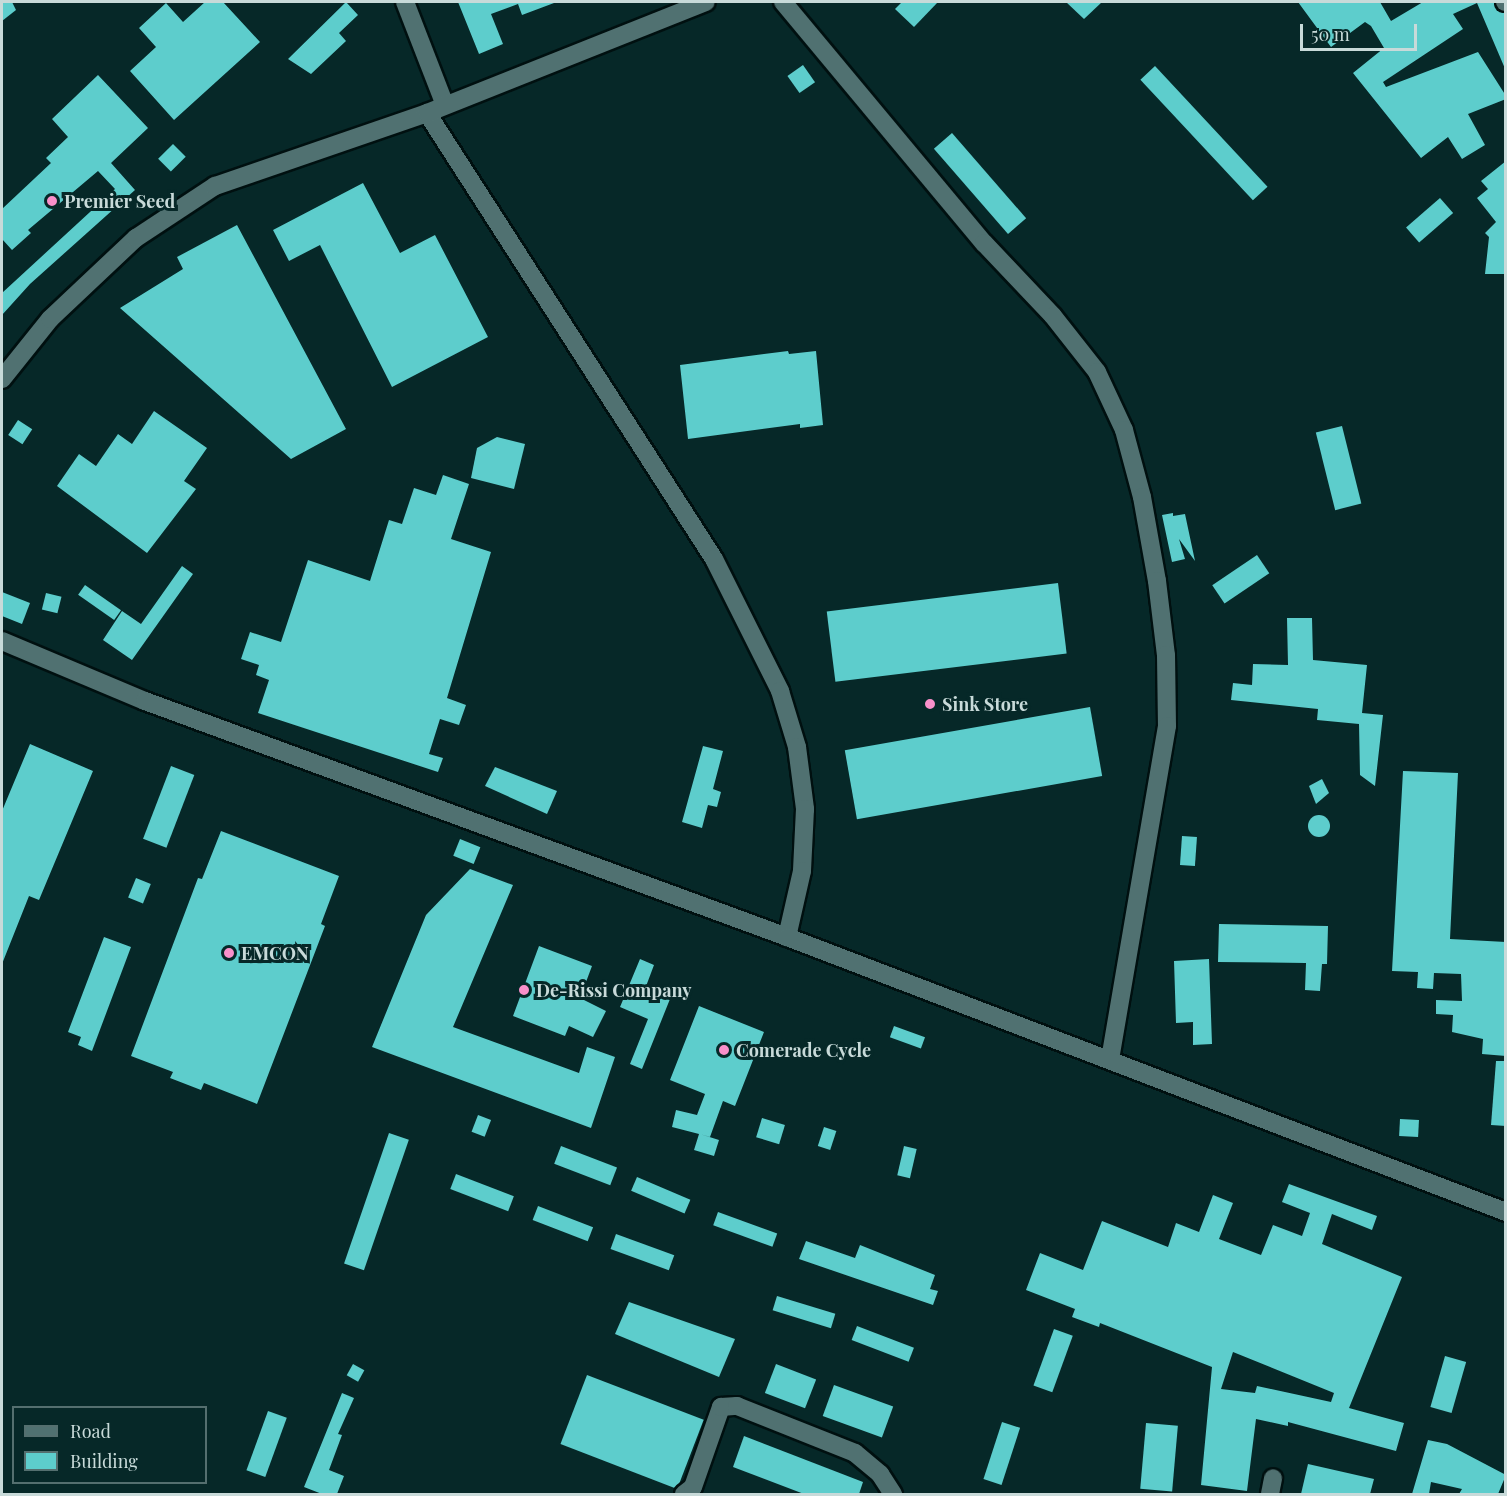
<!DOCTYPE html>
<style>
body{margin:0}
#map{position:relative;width:1507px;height:1496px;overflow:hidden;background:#062828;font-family:"Playfair Display",serif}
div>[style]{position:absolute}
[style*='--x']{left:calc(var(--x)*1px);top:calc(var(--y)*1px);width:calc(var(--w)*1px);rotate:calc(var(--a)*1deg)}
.building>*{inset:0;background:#5dcdcc;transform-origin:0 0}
.round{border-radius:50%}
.roads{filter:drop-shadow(2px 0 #001010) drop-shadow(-2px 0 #001010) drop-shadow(0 2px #001010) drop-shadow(0 -2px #001010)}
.minor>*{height:18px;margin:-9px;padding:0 9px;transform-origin:9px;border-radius:9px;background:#507171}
.dots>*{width:16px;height:16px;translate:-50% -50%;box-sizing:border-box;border:3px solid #062828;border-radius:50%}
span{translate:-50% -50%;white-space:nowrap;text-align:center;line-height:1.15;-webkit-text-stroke:6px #062828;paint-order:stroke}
.poi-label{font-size:18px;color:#c8dad9;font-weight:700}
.left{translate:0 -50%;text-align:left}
.frame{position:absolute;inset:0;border:3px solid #c8dad9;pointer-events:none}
.legend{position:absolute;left:12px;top:1406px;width:195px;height:78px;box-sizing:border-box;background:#062828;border:2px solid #546f6f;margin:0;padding:8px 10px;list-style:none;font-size:18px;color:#c8dad9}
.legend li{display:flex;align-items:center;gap:12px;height:30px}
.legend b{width:30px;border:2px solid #546f6f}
.scale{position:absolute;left:1300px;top:24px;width:117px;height:27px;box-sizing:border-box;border:3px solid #c8dad9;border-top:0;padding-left:8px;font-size:18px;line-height:21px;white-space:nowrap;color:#c8dad9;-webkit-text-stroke:4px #062828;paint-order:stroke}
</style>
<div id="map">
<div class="building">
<div style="clip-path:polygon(2px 2px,12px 2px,16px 10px,2px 21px)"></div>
<div style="clip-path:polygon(205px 2px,223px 2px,260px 42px,174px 120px,130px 71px,156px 47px,139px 28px,166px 3px,183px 22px)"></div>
<div style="clip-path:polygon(346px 2px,358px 15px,339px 33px,346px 41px,311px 74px,288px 59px)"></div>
<div style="clip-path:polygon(458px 2px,554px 2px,554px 3px,522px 15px,518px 4px,491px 14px,503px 44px,479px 54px)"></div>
<div style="clip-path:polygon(902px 2px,938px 2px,914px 27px,895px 9px)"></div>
<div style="clip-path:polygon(1066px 2px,1102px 2px,1084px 19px)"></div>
<div style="clip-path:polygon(1298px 2px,1380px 2px,1391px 21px,1423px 2px,1494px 2px,1496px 8px,1506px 13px,1506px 71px,1477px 3px,1453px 14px,1463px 29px,1383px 82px,1386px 87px,1478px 52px,1506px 96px,1506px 99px,1468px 114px,1485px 145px,1462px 159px,1448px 137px,1421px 158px,1353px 73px,1384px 48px,1371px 26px,1365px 22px,1331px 47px)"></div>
<div style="left:803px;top:65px;width:21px;height:19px;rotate:55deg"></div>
<div style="left:1155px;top:66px;width:165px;height:20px;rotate:47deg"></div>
<div style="clip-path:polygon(98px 75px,148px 128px,111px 163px,135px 190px,30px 284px,2px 315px,2px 293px,115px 189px,98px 171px,28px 230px,31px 233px,12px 250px,2px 239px,2px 209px,51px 163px,46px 158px,68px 137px,52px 119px)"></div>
<div style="left:952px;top:133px;width:113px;height:24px;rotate:49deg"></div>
<div style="left:173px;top:144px;width:18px;height:21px;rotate:45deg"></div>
<div style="clip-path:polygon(1506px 161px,1504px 274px,1485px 274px,1489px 237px,1485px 233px,1496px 222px,1477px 198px,1488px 189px,1481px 181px)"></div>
<div style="clip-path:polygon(363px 183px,400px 253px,435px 235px,488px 337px,392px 387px,320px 245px,289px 261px,273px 230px)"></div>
<div style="left:1440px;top:198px;width:20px;height:45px;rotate:49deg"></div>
<div style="clip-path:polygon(237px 225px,346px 429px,291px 459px,120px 308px,183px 269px,177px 257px)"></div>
<div style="clip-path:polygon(788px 351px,789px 354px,816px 351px,823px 425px,800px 428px,800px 424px,688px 439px,680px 365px)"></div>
<div style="clip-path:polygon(154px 411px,207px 448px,184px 481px,196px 489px,147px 553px,57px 486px,79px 454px,96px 466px,118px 434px,132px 444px)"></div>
<div style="left:18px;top:420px;width:17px;height:18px;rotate:33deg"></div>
<div style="left:1342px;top:426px;width:80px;height:27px;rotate:76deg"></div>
<div style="clip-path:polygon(497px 437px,525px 444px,514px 489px,471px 478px,477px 448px)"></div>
<div style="clip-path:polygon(443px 475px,469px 484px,451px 539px,491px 552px,447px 698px,466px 705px,459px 725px,440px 719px,429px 754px,443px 758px,438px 772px,258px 713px,269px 680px,256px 675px,259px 665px,241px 659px,250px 632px,281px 642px,308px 560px,370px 581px,389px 520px,402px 524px,414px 488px,436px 495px)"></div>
<div style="clip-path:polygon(1173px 513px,1173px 516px,1185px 514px,1195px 561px,1179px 539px,1185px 559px,1172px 562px,1162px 515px)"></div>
<div style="left:1257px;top:555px;width:22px;height:54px;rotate:56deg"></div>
<div style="clip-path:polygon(182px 566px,193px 574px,132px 660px,103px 640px,122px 611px,141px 624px)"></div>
<div style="left:1058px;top:583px;width:71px;height:233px;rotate:83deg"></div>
<div style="left:85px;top:585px;width:44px;height:12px;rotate:35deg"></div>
<div style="clip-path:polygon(2px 592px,30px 603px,22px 624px,2px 616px)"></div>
<div style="left:46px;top:593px;width:16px;height:17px;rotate:14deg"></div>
<div style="clip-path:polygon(1287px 618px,1312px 618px,1313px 660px,1367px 665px,1362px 713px,1383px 715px,1375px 786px,1360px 775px,1359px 724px,1317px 720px,1318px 709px,1231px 700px,1233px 683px,1252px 685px,1253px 664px,1288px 665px)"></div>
<div style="left:1090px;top:707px;width:70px;height:249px;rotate:80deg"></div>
<div style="clip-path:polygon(30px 744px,93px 771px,39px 900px,29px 896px,2px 964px,2px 811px)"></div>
<div style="clip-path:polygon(703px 746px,723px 751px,713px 789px,721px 792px,717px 807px,708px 805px,702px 828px,682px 822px)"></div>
<div style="left:171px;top:766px;width:25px;height:78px;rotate:21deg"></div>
<div style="clip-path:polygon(495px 767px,557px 791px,547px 814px,485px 786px)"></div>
<div style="clip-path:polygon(1403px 771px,1458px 773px,1450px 939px,1506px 942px,1506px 1056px,1482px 1054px,1483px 1039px,1452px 1032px,1453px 1015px,1436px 1014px,1436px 1000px,1462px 1001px,1461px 974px,1434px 973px,1433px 989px,1417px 988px,1418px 972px,1392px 971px)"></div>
<div style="clip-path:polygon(1322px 779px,1329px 793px,1316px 804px,1309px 786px)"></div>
<div class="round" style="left:1308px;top:815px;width:22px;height:22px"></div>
<div style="clip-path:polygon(221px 831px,339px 876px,321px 924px,325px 926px,257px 1104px,204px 1083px,201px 1090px,170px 1078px,173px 1072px,131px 1056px,198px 878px,202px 879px)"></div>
<div style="left:1182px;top:836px;width:15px;height:29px;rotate:4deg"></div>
<div style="left:460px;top:839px;width:22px;height:18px;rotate:22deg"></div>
<div style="clip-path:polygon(470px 869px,513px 885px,453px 1027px,579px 1073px,587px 1047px,615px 1057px,591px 1128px,372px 1047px,426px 915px)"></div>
<div style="left:136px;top:878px;width:16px;height:21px;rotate:22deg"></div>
<div style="clip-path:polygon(1219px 924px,1328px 926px,1327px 964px,1322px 964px,1320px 991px,1305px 990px,1306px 963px,1218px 962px)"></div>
<div style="clip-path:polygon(104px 937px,131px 947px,92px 1051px,78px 1045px,81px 1037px,68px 1032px)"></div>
<div style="clip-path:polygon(539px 946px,592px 966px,580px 998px,606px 1011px,593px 1037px,569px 1026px,565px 1036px,513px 1016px)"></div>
<div style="clip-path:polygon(640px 959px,654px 965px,645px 989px,670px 999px,642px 1069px,630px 1064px,648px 1019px,620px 1007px)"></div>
<div style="clip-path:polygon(1209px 959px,1212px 1044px,1193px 1045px,1193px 1022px,1176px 1023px,1174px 961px)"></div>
<div style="clip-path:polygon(699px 1006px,764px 1032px,735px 1106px,723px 1101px,710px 1137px,700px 1134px,719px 1140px,714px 1156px,694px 1150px,699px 1134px,672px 1127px,676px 1110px,697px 1115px,705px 1094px,670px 1080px)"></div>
<div style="left:894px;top:1026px;width:33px;height:12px;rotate:20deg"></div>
<div style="clip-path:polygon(1496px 1061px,1506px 1061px,1506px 1126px,1491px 1125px)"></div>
<div style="left:478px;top:1115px;width:14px;height:18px;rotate:21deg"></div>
<div style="left:762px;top:1118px;width:24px;height:20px;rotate:17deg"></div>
<div style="left:1400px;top:1119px;width:19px;height:17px;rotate:3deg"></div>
<div style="left:824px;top:1127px;width:13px;height:20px;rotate:18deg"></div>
<div style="left:389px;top:1133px;width:21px;height:138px;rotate:19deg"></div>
<div style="left:561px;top:1146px;width:60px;height:19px;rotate:21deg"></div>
<div style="left:904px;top:1146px;width:13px;height:30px;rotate:13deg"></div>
<div style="left:456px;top:1174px;width:62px;height:16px;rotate:21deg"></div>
<div style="left:637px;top:1177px;width:58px;height:15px;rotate:23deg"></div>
<div style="clip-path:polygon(evenodd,1289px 1184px,1377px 1216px,1372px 1230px,1332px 1214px,1322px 1244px,1402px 1277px,1349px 1408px,1404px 1423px,1396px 1451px,1288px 1422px,1288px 1426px,1256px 1419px,1247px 1491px,1201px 1485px,1212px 1367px,1100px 1323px,1099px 1327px,1072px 1317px,1075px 1309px,1026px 1290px,1040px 1253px,1083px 1270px,1102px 1221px,1168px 1247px,1176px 1223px,1199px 1232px,1213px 1195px,1233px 1203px,1219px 1239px,1261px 1255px,1273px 1225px,1302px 1236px,1310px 1213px,1282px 1202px,1289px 1184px,1233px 1352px,1334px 1393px,1331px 1402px,1257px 1386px,1255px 1393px,1221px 1389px,1233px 1352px)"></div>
<div style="left:538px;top:1206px;width:59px;height:15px;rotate:21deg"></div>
<div style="left:718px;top:1212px;width:63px;height:14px;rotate:20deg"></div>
<div style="left:616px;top:1234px;width:62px;height:16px;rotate:20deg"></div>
<div style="clip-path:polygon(806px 1241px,855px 1258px,860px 1245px,935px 1275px,930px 1289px,938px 1291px,933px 1305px,799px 1259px)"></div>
<div style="left:777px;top:1296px;width:61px;height:15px;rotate:17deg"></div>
<div style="clip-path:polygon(629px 1302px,735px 1339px,719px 1377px,615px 1334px)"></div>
<div style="left:857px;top:1326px;width:61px;height:15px;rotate:21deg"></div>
<div style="left:1054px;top:1329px;width:20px;height:60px;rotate:20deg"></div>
<div style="left:1445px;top:1356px;width:22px;height:53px;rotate:16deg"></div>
<div style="left:353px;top:1364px;width:13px;height:13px;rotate:29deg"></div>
<div style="left:776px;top:1364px;width:43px;height:31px;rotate:21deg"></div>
<div style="left:587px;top:1375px;width:125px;height:74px;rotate:21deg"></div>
<div style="left:834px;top:1385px;width:63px;height:33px;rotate:20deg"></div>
<div style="clip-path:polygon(342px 1393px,354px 1398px,338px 1434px,342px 1435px,329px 1470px,344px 1476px,337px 1494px,322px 1494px,304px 1487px)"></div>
<div style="left:268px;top:1411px;width:20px;height:63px;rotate:20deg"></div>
<div style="left:1002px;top:1422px;width:19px;height:60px;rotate:18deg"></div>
<div style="left:1146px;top:1423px;width:32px;height:66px;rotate:5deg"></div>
<div style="clip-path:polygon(744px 1436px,863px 1482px,859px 1494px,804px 1494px,733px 1467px)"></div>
<div style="clip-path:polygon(1428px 1440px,1447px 1444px,1506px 1475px,1498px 1494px,1459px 1494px,1462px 1489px,1431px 1482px,1429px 1494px,1412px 1494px)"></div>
<div style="clip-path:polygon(1308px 1464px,1374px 1479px,1370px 1494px,1301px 1494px)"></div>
</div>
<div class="roads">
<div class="minor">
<div style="--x:405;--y:2;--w:110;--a:68.8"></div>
<div style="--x:783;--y:2;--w:314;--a:50.2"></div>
<div style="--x:984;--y:243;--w:100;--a:46.6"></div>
<div style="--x:1053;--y:316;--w:71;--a:51.8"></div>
<div style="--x:1097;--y:372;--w:64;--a:65"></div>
<div style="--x:1124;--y:430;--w:69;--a:75"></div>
<div style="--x:1142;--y:497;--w:85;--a:79.9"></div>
<div style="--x:1157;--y:581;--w:75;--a:83.1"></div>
<div style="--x:1166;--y:655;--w:71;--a:89.2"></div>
<div style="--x:1167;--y:726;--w:339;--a:99.7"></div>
<div style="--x:1505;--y:2;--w:1;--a:0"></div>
<div style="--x:427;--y:113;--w:530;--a:57.24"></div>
<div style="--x:714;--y:559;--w:148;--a:63.4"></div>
<div style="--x:780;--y:691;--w:59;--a:73.1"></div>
<div style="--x:797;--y:747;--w:63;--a:82.6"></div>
<div style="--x:805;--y:809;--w:62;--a:92.8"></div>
<div style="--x:802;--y:871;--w:68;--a:102.8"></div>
<div style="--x:2;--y:379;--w:77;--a:-51.3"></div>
<div style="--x:50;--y:319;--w:118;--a:-43.3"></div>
<div style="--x:136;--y:238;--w:95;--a:-33.4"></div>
<div style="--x:215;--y:186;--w:224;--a:-19"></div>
<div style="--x:427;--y:113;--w:300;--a:-21.7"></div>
<div style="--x:2;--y:641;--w:155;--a:22.8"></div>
<div style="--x:145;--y:701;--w:684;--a:20.18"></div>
<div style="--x:787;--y:937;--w:770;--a:20.93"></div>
<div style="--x:684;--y:1494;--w:11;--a:-38"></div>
<div style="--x:693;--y:1487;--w:85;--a:-70.7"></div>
<div style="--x:721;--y:1407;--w:16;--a:-4"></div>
<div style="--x:737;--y:1406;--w:127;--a:21.7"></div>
<div style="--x:855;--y:1453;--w:33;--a:40"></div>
<div style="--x:880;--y:1474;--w:24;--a:57"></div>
<div style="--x:1270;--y:1494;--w:16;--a:-79"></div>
</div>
</div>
<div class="dots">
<div style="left:52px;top:201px;background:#f990ca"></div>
<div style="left:930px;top:704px;background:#f990ca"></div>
<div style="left:229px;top:953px;background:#f990ca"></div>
<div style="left:524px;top:990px;background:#f990ca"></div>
<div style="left:724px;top:1050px;background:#f990ca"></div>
</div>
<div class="poi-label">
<span class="left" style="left:64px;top:201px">Premier Seed</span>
<span class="left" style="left:942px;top:704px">Sink Store</span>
<span class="left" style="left:241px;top:953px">EMCON</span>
<span class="left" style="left:536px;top:990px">De-Rissi Company</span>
<span class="left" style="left:736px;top:1050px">Comerade Cycle</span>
</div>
<div class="frame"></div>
<ul class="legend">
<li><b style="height:8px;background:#507171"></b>Road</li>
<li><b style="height:16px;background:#5dcdcc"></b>Building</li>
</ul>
<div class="scale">50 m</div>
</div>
